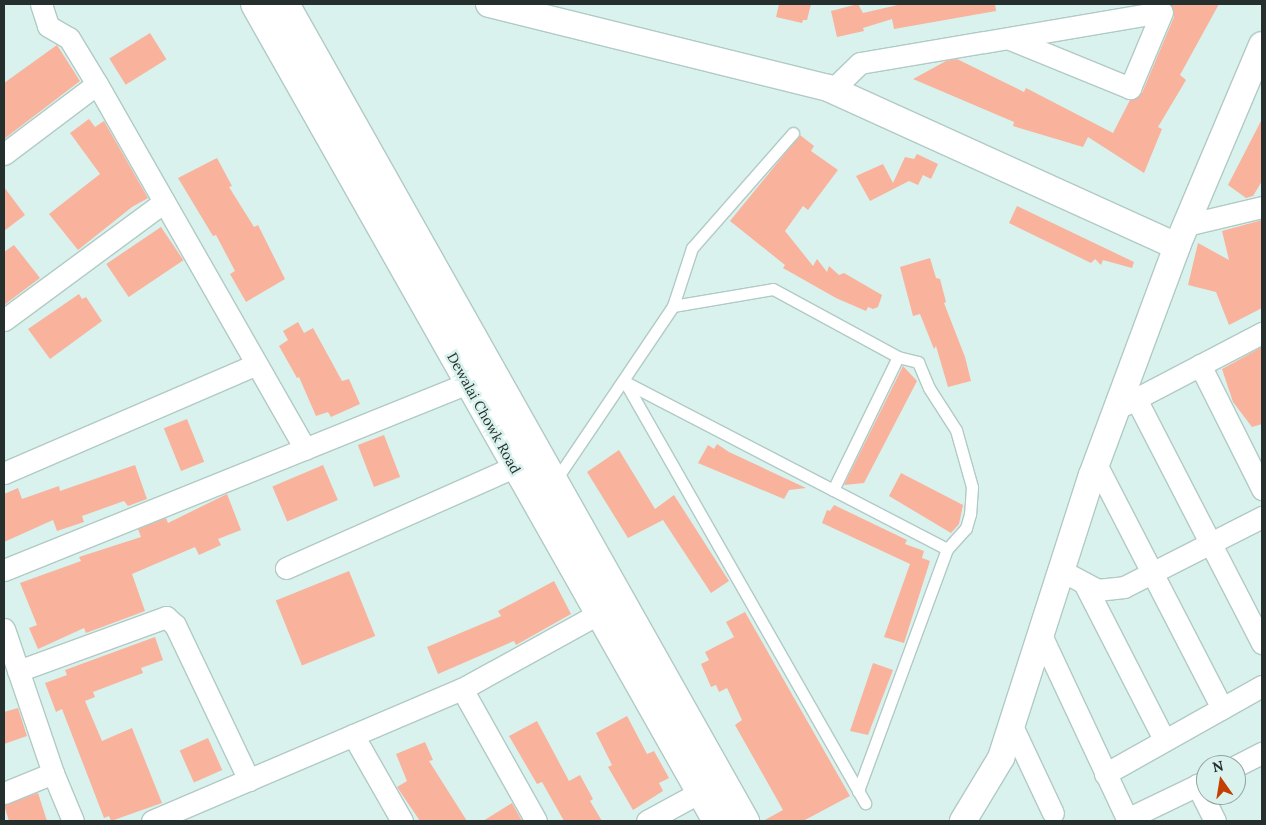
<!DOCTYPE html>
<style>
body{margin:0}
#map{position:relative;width:1266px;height:825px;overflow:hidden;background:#d9f2ed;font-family:Lora,serif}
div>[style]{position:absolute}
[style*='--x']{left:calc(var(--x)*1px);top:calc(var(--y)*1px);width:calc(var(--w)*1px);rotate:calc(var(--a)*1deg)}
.building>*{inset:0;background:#f9b29c;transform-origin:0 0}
.roads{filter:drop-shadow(1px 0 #b1cac5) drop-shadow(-1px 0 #b1cac5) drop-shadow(0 1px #b1cac5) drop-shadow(0 -1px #b1cac5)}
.service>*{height:11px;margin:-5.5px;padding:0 5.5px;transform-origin:5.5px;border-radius:5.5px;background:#fff}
.minor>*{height:21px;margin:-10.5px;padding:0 10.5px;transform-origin:10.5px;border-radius:10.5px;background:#fff}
.tertiary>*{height:26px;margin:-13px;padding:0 13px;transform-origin:13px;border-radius:13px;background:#fff}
.secondary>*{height:28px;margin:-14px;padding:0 14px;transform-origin:14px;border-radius:14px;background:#fff}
span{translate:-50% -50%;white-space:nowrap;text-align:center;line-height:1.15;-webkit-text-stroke:5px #d9f2ed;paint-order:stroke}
.street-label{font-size:14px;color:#252f2d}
.frame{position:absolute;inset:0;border:5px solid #252f2d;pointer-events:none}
.north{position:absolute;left:1196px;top:755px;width:50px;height:50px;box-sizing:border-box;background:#d9f2ed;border:1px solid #91a4a0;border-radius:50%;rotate:347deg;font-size:14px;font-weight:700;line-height:20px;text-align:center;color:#252f2d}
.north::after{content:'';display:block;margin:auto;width:18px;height:22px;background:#c43e00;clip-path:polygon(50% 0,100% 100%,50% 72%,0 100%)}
</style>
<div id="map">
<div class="building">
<div style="clip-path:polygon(779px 4px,811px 4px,807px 20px,803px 20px,802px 23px,776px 17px)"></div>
<div style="clip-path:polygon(858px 4px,863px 13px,902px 4px,995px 4px,996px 11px,894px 29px,892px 19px,863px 28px,864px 31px,837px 37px,831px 11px)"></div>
<div style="clip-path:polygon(1171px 4px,1219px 4px,1180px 75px,1186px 80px,1158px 127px,1162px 129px,1144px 173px,1088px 137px,1083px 147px,1013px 126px,1014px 122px,913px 79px,946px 61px,957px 59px,1024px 92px,1026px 88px,1113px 133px,1130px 100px,1142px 93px,1174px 17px)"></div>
<div style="left:150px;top:33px;width:31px;height:48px;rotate:58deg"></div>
<div style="clip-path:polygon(57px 45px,80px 81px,4px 139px,4px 83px)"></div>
<div style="clip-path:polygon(89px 119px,95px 127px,104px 121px,148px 198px,132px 207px,78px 250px,49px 214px,100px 174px,70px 133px)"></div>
<div style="clip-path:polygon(1262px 119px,1262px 181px,1253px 196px,1246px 198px,1228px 185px)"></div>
<div style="clip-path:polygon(800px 135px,814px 146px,811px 151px,838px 170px,808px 210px,803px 206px,785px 231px,813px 266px,817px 259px,827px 272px,829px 266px,839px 275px,844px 273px,882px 295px,878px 307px,873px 309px,868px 307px,866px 311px,836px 298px,783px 268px,785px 265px,730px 221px)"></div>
<div style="clip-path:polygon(917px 154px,938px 164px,931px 179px,923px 175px,918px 185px,909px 181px,870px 201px,856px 176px,883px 164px,893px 183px,905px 157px,914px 159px)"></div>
<div style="clip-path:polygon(217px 158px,232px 186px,229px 187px,254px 227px,258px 225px,285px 279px,246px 302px,230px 274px,235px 271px,216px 235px,213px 236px,178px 178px)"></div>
<div style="clip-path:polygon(4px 187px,25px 215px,4px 231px)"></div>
<div style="clip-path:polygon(1017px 206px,1134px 262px,1132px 268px,1103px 260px,1101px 265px,1095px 259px,1091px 263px,1009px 223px)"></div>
<div style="clip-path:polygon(1262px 220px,1262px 308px,1229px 325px,1216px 292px,1188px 285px,1198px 243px,1229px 260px,1222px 231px)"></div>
<div style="left:161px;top:227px;width:40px;height:66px;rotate:56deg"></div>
<div style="clip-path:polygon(14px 245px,40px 278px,4px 305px,4px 252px)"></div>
<div style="clip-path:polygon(930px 258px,936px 278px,940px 279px,946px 302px,944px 303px,965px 357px,971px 381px,948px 387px,936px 346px,934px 349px,920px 314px,913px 316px,900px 267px)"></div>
<div style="clip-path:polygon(79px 294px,82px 299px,86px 297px,102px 321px,50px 359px,28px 329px)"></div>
<div style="clip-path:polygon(298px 322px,304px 333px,313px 328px,342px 381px,349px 379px,360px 404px,331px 417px,328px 412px,316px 416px,299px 377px,297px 378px,279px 346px,288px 340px,283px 331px)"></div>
<div style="clip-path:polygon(1262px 347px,1262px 424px,1252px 427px,1233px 402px,1222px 369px)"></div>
<div style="clip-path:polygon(903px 366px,917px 381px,864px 483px,844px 485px)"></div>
<div style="left:187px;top:419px;width:46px;height:25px;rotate:68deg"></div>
<div style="left:384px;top:435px;width:45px;height:28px;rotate:69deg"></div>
<div style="clip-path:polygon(717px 444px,729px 452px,806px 488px,789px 490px,784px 499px,698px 463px,708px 445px,714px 449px)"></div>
<div style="clip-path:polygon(619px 450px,655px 509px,674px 495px,729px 581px,711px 593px,663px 520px,628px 538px,587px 472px)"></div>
<div style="clip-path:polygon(135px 465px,147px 499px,128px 506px,124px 501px,82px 516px,84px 522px,57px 531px,53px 520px,4px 542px,4px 494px,18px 488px,22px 499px,59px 486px,60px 491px)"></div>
<div style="left:323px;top:465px;width:38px;height:55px;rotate:67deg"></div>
<div style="clip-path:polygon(901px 473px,963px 505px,959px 524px,951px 533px,889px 496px)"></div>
<div style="clip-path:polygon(227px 494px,241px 530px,218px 539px,221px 545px,199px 555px,195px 547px,132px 574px,145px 611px,86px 633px,84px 628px,38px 649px,29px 628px,37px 625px,20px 583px,81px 561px,79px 557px,141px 537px,138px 529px,166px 518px,168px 523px)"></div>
<div style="clip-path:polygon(834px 505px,907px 540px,905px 544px,924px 551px,922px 558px,930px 561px,904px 643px,884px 637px,910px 564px,822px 523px,827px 510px,830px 511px)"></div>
<div style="left:349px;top:571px;width:70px;height:79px;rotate:68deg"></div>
<div style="clip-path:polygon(554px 581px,571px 614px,516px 645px,514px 641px,438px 674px,427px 647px,501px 616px,498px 611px)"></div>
<div style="clip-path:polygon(745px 612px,850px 796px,803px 821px,763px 821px,783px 810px,735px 725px,742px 720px,727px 688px,719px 692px,716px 685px,711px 687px,701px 664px,709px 660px,705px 652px,734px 637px,726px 622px)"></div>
<div style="clip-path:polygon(155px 637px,163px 660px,141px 668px,143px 673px,93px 692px,95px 697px,85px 701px,102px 741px,132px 728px,162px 803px,111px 821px,109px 816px,104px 818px,62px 709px,56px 712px,45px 683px,67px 675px,65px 670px)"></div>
<div style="clip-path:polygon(873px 663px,893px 670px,868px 735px,850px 731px)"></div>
<div style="clip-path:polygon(18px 708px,27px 736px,4px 744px,4px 712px)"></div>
<div style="clip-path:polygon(627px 716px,647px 754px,654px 751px,669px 778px,659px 783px,663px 791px,633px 810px,608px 767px,612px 765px,596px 733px)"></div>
<div style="clip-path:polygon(537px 721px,569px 781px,580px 775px,593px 799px,590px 801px,602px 821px,564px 821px,542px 782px,537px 784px,509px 736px)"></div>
<div style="left:208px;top:738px;width:35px;height:31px;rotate:66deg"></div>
<div style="clip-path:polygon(425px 742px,433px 760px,429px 761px,467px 821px,420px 821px,397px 787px,407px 781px,396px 754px)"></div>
<div style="clip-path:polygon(38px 793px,47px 821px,9px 821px,4px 805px)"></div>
<div style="clip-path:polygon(512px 803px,522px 821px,483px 821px)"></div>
</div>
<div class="roads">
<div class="service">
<div style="--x:673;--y:306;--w:101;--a:-9.6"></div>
<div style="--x:773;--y:289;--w:142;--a:28.5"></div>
<div style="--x:898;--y:357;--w:21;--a:14"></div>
<div style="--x:918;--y:362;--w:28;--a:67"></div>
<div style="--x:929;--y:388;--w:50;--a:57.3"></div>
<div style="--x:956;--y:430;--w:59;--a:74.3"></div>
<div style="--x:972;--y:487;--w:27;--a:94"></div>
<div style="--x:970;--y:514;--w:15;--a:106"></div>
<div style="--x:966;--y:528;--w:28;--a:132"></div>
<div style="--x:947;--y:549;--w:258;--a:110.2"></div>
<div style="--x:625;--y:382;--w:485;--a:60.3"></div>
<div style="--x:625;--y:382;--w:363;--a:27.4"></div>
<div style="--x:555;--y:481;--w:211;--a:-56"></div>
<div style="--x:673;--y:306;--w:61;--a:-71.9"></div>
<div style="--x:692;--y:248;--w:153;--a:-48.7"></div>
<div style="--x:833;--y:490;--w:148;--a:-64"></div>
</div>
<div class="minor">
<div style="--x:41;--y:4;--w:23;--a:72"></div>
<div style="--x:48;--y:26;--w:24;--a:30"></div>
<div style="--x:69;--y:38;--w:54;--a:58.7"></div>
<div style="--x:97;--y:84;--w:420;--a:60.3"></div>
<div style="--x:1010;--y:39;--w:130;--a:22.2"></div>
<div style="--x:1130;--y:88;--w:82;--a:-67.2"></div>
<div style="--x:832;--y:90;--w:39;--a:-44"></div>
<div style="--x:860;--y:63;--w:306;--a:-9.6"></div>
<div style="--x:4;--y:154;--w:116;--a:-37"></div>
<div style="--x:1186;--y:225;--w:78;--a:-13.3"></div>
<div style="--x:4;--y:320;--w:199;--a:-36.4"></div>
<div style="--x:1200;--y:365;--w:139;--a:63.4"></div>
<div style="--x:1136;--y:399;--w:275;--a:62.7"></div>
<div style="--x:1124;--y:405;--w:156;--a:-27.6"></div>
<div style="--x:1096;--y:464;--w:275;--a:62.7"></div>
<div style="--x:4;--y:473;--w:275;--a:-23.3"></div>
<div style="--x:286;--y:568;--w:249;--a:-23.9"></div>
<div style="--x:4;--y:570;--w:516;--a:-21.95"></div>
<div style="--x:1062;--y:571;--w:40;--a:28"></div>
<div style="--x:1097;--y:590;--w:27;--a:-6"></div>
<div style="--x:1124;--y:587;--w:155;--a:-26.9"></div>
<div style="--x:1084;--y:583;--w:175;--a:62.9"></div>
<div style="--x:4;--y:629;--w:152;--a:71.2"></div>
<div style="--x:53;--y:773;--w:52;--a:67.4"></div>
<div style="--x:1041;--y:635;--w:205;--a:64.9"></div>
<div style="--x:18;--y:671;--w:158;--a:-20"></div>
<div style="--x:166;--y:617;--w:12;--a:42"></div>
<div style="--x:175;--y:625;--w:172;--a:64.5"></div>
<div style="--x:462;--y:689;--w:151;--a:60.7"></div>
<div style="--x:1012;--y:726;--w:96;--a:64.8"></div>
<div style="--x:353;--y:735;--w:99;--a:60.3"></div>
<div style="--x:1236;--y:766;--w:29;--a:-27"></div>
<div style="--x:1105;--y:774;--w:180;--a:-29.3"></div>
<div style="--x:1197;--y:785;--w:40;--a:63.4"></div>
<div style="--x:4;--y:793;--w:53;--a:-22.2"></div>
<div style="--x:1127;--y:819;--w:88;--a:-25.7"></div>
<div style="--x:152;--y:821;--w:337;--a:-23.1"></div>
<div style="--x:462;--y:689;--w:155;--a:-28.9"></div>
<div style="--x:647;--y:821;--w:75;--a:-28.6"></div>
</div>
<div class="tertiary">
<div style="--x:489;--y:4;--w:349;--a:13.9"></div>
<div style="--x:828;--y:88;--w:383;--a:24.4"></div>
<div style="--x:963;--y:821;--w:74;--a:-58.9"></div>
<div style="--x:1001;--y:758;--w:297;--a:-72.2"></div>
<div style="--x:1092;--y:475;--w:244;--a:-69.6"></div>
<div style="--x:1177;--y:246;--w:218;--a:-67.1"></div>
</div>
<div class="secondary">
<div style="--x:255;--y:4;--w:939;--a:60.51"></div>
<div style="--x:285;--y:4;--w:938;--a:60.62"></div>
</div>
</div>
<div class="street-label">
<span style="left:484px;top:413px;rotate:61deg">Dewalai Chowk Road</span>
</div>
<div class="frame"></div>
<div class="north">N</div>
</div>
